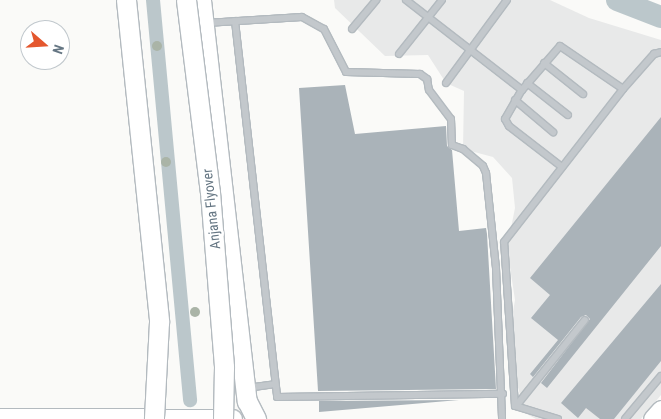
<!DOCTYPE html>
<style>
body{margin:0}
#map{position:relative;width:661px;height:419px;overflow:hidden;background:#fafaf8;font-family:"Roboto Condensed",sans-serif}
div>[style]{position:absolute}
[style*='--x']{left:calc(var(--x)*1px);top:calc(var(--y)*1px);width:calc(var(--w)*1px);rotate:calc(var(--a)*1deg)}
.built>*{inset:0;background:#e8e9e9}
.canal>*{height:14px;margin:-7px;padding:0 7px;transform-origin:7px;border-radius:7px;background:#bbc7cb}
.river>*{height:22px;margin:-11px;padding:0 11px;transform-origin:11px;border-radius:11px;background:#bbc7cb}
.building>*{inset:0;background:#aab3b9}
.roads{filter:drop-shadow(1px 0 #b3babf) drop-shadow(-1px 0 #b3babf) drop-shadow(0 1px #b3babf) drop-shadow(0 -1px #b3babf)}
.lane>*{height:6px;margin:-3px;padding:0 3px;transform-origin:3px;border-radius:3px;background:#c3c8cc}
.secondary>*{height:19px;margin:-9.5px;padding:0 9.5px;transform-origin:9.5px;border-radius:9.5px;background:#fff}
.bridges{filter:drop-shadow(1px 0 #b3babf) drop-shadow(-1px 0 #b3babf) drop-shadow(0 1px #b3babf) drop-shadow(0 -1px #b3babf)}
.secondary-bridge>*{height:19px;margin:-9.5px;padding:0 9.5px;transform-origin:9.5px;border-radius:9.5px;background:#fff}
.trees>*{width:10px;height:10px;margin:-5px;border-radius:50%;background:#aab4a7}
span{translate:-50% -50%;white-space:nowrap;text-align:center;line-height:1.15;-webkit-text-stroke:5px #fff;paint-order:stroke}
.street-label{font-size:14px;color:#657683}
.north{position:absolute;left:20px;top:20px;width:50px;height:50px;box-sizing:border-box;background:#fff;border:1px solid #c1c8cd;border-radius:50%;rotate:109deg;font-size:14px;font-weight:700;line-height:20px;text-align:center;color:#657683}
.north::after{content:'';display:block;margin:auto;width:18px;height:22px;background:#e4572e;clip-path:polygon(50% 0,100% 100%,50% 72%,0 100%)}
</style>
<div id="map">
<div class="built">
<div style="clip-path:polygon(334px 0,550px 0,589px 18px,661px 40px,661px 395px,641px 419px,536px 419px,525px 413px,507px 347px,515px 300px,507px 248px,515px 208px,512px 178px,493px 157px,463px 149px,464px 91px,446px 83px,428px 55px,385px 56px,335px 8px)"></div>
</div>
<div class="canal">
<div style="--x:153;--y:0;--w:402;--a:84.7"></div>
</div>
<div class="river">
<div style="--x:617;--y:0;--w:47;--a:21.1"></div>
</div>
<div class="building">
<div style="clip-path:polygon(345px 85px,355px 134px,446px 126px,447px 146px,452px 150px,459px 231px,486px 228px,487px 234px,496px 389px,318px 391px,299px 88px)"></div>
<div style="clip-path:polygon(661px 117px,661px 246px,547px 388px,541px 383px,590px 319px,586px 315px,581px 317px,533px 377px,530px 374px,558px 340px,531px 318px,550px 295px,530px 278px)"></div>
<div style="clip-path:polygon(661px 284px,661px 361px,614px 419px,600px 419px,586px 408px,578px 418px,561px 403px)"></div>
<div style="clip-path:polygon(459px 400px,319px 412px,319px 401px)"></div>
</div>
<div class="roads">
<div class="lane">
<div style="--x:406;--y:0;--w:147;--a:37.8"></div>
<div style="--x:235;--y:21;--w:378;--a:83.6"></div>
<div style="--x:277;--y:397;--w:226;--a:-0.8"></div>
<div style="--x:206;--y:23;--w:96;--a:-3.6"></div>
<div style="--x:302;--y:17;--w:25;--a:29"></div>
<div style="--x:324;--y:29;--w:48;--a:62.9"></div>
<div style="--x:346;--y:72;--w:74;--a:1.5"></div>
<div style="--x:420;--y:74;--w:9;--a:36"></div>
<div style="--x:427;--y:79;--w:11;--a:80"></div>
<div style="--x:429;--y:90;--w:36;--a:53"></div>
<div style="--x:451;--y:119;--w:26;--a:88"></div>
<div style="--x:452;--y:145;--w:12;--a:20"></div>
<div style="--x:463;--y:149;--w:26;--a:40"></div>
<div style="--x:483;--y:166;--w:8;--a:67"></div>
<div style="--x:486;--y:173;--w:96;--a:84"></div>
<div style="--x:496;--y:268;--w:151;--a:87.7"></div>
<div style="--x:352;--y:29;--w:38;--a:-50"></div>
<div style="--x:399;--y:54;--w:69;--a:-51.5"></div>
<div style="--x:544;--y:63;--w:50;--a:38.5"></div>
<div style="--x:446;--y:83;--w:103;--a:-53.7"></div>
<div style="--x:527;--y:83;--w:52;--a:38"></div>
<div style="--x:515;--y:100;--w:50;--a:40.1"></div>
<div style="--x:562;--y:167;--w:67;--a:-142.3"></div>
<div style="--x:509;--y:126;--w:8;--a:-120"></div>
<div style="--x:505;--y:119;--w:34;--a:-60"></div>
<div style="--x:522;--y:90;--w:58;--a:-49.2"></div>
<div style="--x:560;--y:46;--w:76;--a:34.3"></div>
<div style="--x:247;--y:388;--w:28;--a:-8"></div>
<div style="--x:516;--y:406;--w:110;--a:-51.3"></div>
<div style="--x:558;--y:419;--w:45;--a:-163.2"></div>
<div style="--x:515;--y:406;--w:164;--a:-93.8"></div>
<div style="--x:504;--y:242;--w:194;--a:-52.1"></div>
<div style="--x:623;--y:89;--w:47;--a:-48.5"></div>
<div style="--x:654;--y:54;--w:7;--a:-16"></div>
<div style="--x:625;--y:419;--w:56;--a:-50.1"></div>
</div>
<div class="secondary">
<div style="--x:201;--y:0;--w:404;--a:83.5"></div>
<div style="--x:247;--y:401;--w:20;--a:63"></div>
<div style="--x:0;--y:418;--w:232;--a:0.2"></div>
<div style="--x:653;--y:419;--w:12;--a:-48"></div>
</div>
</div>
<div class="bridges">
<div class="secondary-bridge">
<div style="--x:126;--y:0;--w:324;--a:84.1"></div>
<div style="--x:159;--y:322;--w:97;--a:93"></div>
<div style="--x:186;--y:0;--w:193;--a:82.9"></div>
<div style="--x:210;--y:192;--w:176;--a:85.4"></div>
<div style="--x:224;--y:367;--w:52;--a:91.1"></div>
</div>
</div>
<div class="trees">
<div style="left:157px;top:46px"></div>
<div style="left:166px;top:162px"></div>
<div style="left:195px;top:312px"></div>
</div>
<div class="street-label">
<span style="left:211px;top:209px;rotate:-96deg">Anjana Flyover</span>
</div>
<div class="north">N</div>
</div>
